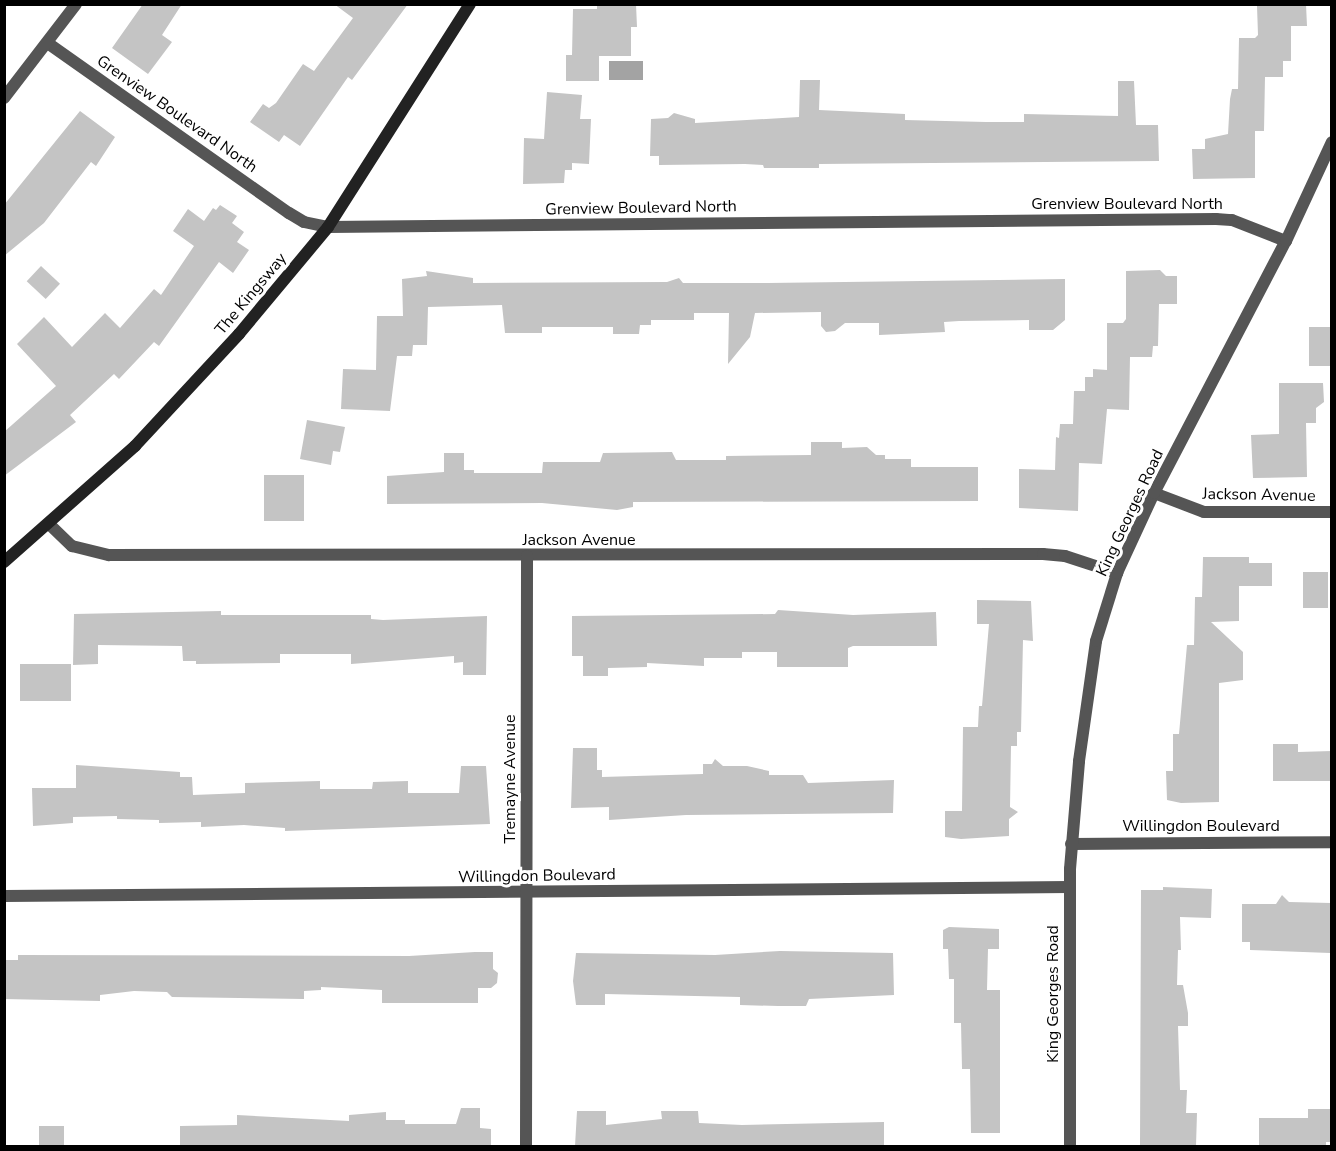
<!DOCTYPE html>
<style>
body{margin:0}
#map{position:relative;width:1336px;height:1151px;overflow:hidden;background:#fff;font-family:"Nunito Sans",sans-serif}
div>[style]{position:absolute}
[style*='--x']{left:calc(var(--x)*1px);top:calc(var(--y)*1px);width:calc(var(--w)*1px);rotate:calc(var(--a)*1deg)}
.water>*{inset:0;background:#a3a3a3;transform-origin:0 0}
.building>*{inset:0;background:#c4c4c4;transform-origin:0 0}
.street>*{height:12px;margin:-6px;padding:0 6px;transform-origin:6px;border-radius:6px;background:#555}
.secondary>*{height:12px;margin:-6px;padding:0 6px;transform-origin:6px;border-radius:6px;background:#222}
span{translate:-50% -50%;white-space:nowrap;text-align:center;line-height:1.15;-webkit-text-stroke:6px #fff;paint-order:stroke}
.street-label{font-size:16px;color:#000}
.frame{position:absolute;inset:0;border:6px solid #000;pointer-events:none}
</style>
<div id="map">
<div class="water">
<div style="left:609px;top:61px;width:34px;height:19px"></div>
</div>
<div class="building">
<div style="clip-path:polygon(143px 4px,182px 4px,162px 35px,172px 42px,148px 74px,112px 48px)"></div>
<div style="clip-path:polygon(334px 4px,408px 4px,352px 80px,348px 77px,300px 146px,284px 135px,279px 142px,250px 122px,263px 104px,269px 108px,276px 103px,303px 64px,314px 71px,353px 18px)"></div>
<div style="clip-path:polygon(597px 4px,636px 4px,637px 27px,631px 27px,631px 56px,599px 56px,599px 81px,566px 81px,566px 55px,572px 55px,573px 9px,597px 9px)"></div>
<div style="clip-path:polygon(1306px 4px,1307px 26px,1291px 26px,1291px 61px,1283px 61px,1283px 77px,1265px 77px,1264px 131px,1255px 131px,1255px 178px,1193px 179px,1192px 149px,1205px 149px,1205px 139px,1228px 134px,1230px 99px,1232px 89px,1238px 89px,1239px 38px,1255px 38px,1258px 35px,1257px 6px)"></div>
<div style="clip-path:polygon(800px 80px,820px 80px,819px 110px,905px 114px,905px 120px,986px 122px,1024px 122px,1024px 114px,1118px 116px,1118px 81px,1134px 81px,1136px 125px,1158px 125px,1159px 161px,819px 164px,819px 168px,764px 168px,763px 165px,745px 164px,659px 165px,659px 156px,650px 156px,651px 119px,668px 118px,674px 113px,695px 119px,695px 123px,799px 117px)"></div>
<div style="clip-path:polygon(547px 92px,582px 95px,580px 119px,591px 119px,589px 164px,572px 163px,572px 170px,565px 170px,564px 183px,523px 184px,524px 138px,544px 139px)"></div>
<div style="clip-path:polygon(80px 111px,115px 137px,96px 166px,91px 162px,44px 223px,4px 256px,4px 205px)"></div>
<div style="clip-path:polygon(220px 205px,237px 216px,232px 223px,244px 232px,237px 242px,249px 250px,233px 273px,219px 262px,159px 346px,154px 342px,119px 379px,114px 374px,70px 415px,76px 422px,4px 476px,4px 432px,56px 386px,17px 344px,44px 317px,72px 347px,105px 313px,120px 328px,154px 289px,161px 295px,194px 246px,173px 231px,188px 209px,204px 221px,213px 208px,216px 210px)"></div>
<div style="left:41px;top:266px;width:26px;height:21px;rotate:43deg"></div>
<div style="clip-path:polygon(1160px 270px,1166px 276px,1177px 276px,1177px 304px,1159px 304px,1158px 346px,1153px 346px,1152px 357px,1130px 357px,1129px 410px,1107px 409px,1102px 464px,1079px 463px,1078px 511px,1019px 508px,1019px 469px,1055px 470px,1056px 437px,1059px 438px,1060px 424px,1073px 424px,1074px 391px,1085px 391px,1085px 377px,1093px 377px,1093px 369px,1107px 370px,1107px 323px,1123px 323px,1126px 319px,1126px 271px)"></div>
<div style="clip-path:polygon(426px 271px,473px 278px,473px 283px,667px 282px,679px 278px,683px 283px,768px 283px,1065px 279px,1065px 320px,1053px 330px,1029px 330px,1029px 320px,959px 321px,944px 322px,945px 332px,879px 335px,879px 323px,845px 323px,835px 331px,826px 332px,821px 326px,821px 312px,755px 313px,750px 337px,728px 364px,729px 313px,694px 313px,694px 320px,651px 320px,651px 325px,640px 325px,639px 334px,613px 334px,613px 327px,542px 327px,542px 333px,505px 333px,502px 305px,428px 307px,427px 345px,413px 345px,412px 356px,397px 356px,390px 411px,341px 409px,343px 369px,376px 370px,377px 316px,403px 316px,402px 279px,427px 276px)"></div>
<div style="left:1309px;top:327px;width:23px;height:39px"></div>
<div style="clip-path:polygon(1279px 383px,1323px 383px,1324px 402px,1316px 408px,1316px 423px,1306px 423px,1307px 477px,1253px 478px,1251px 435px,1279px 434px)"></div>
<div style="clip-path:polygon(307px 420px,345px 427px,340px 452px,333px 451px,331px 465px,300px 459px)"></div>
<div style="clip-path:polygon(811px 442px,842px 442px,842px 448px,867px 447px,876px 455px,885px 455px,885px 459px,911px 459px,911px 467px,978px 467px,978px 501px,633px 502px,633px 507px,617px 510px,542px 503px,387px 504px,387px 476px,444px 472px,444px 453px,464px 453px,464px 470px,474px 470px,474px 473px,542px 473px,543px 462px,600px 462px,603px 453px,672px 452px,676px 460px,726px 460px,726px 456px,811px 455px)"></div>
<div style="left:264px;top:475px;width:40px;height:46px"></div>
<div style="clip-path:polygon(1203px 557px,1249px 557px,1249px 563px,1272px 563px,1272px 586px,1239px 586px,1239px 621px,1211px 622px,1243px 652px,1243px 680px,1219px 683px,1219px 802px,1181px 803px,1167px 800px,1166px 771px,1173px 771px,1173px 734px,1179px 734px,1187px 645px,1194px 645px,1195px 597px,1202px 597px)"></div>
<div style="left:1303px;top:572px;width:25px;height:36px"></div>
<div style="clip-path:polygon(977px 600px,1031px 601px,1033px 641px,1023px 640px,1021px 732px,1017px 732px,1017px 746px,1011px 746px,1010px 807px,1018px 812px,1009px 819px,1009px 836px,961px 839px,945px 837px,945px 811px,962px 811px,963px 727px,978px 727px,979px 706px,982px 706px,989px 624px,977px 624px)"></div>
<div style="clip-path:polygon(778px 610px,853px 615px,936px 612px,937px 646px,853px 646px,848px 648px,848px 667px,777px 667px,777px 652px,742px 652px,742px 658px,704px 658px,704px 666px,647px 663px,647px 667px,608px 668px,608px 676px,583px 676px,583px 656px,572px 656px,572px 616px,775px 614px)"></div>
<div style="clip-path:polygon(221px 611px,221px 615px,371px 615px,371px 619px,383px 620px,487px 616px,486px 675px,463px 675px,463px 662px,454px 663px,454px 656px,351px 664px,351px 654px,280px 654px,280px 663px,196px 664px,196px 661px,183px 661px,182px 646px,98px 645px,98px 664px,73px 665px,74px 614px)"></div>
<div style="left:20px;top:664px;width:51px;height:37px"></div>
<div style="clip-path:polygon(1273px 744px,1298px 744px,1298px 752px,1332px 751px,1332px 781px,1273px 781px)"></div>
<div style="clip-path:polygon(573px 748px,597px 748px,597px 770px,602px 770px,602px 777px,703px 774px,703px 764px,712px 764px,715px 759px,723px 766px,747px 766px,769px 771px,769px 775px,803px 775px,808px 783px,894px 780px,893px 813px,686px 815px,609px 820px,609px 807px,571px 808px)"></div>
<div style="clip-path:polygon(76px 765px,180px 772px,180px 777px,192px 777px,193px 795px,245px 793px,245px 783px,320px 781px,320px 789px,372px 789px,373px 782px,408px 781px,408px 793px,459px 793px,461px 766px,486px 766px,490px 824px,285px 831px,285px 828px,244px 825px,201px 827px,201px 822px,159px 823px,159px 820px,117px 819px,117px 816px,73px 817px,73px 823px,33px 826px,32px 788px,76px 788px)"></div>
<div style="clip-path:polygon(1163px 887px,1212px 889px,1211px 918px,1180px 917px,1181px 950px,1178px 950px,1177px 985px,1183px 985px,1188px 1013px,1188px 1026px,1178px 1026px,1180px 1090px,1187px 1090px,1186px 1113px,1197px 1113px,1196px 1146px,1140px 1146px,1141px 890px,1163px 890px)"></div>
<div style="clip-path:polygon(1282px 895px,1289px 902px,1331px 903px,1330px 953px,1250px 950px,1250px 942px,1242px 942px,1242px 904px,1276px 904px)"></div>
<div style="clip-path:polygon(949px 927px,999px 929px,999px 949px,988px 949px,987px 990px,1000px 990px,1000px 1133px,971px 1133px,970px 1069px,962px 1069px,961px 1023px,954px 1023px,954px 979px,949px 979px,948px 949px,943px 949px,943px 930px)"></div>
<div style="clip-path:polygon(780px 951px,893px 953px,894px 995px,809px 999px,806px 1006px,778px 1006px,740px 1005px,740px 997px,605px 994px,605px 1005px,576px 1005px,573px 981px,576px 953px,715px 955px)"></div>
<div style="clip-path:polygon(475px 952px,493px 952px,493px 969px,498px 973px,497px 983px,491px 988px,478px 988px,478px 1003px,382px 1003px,382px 990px,321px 987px,321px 990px,304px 991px,304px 999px,172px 997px,167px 992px,134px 991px,100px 995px,100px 1001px,4px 999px,4px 960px,18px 960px,18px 955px,409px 956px)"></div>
<div style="clip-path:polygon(461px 1108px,480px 1108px,480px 1128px,491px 1129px,491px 1146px,180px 1146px,180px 1126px,237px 1125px,237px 1115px,349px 1121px,349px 1115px,386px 1112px,386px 1120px,405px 1120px,405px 1124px,456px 1124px)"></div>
<div style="clip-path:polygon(1308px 1109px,1332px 1109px,1332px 1142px,1326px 1142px,1326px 1146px,1259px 1146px,1259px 1118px,1308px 1118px)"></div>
<div style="clip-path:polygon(577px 1111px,606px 1111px,606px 1125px,662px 1119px,661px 1111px,698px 1111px,699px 1123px,742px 1125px,884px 1122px,884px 1146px,575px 1146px)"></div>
<div style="left:39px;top:1126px;width:25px;height:20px"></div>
</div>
<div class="street">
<div style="--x:49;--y:44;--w:294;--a:35.2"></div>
<div style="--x:289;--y:213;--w:17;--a:31"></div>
<div style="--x:304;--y:222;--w:25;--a:12"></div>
<div style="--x:328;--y:227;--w:888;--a:-0.52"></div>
<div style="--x:1216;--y:219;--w:16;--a:4"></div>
<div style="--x:1232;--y:220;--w:58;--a:21.3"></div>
<div style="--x:4;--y:98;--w:118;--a:-52.5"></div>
<div style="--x:1154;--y:493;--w:53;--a:20.8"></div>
<div style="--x:1204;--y:512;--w:128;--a:0"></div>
<div style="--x:49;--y:524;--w:32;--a:44"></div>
<div style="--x:72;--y:546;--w:38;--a:14"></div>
<div style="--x:109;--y:555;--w:934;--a:-0.06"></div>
<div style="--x:1043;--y:554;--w:22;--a:5"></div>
<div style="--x:1065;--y:556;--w:55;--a:18.1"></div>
<div style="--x:1071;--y:844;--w:261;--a:-0.4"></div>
<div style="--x:4;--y:896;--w:1065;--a:-0.48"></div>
<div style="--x:526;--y:1146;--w:590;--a:-89.9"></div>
<div style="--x:1070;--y:1146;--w:277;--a:-90"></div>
<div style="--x:1070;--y:869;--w:108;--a:-85.2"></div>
<div style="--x:1079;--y:761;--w:121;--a:-81.9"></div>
<div style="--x:1096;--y:641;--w:71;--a:-72.8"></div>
<div style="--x:1117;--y:573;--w:88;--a:-65.2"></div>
<div style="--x:1154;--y:493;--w:284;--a:-62.4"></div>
<div style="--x:1286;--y:241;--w:109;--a:-65.1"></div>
</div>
<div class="secondary">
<div style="--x:4;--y:562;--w:175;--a:-41.5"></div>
<div style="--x:135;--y:446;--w:153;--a:-47.1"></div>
<div style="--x:239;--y:334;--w:139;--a:-50.2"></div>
<div style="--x:328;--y:227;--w:264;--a:-57.5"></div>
</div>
<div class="street-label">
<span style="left:177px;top:114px;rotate:35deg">Grenview Boulevard North</span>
<span style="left:1127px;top:204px">Grenview Boulevard North</span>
<span style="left:641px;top:208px;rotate:-1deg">Grenview Boulevard North</span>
<span style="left:251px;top:294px;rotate:-50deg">The Kingsway</span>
<span style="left:1259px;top:495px;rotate:1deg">Jackson Avenue</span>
<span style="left:1130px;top:513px;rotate:-65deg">King Georges Road</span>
<span style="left:579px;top:540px">Jackson Avenue</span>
<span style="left:510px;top:779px;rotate:-90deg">Tremayne Avenue</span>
<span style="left:1201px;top:826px">Willingdon Boulevard</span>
<span style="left:537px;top:876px;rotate:-1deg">Willingdon Boulevard</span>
<span style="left:1053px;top:994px;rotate:-90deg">King Georges Road</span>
</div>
<div class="frame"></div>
</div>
